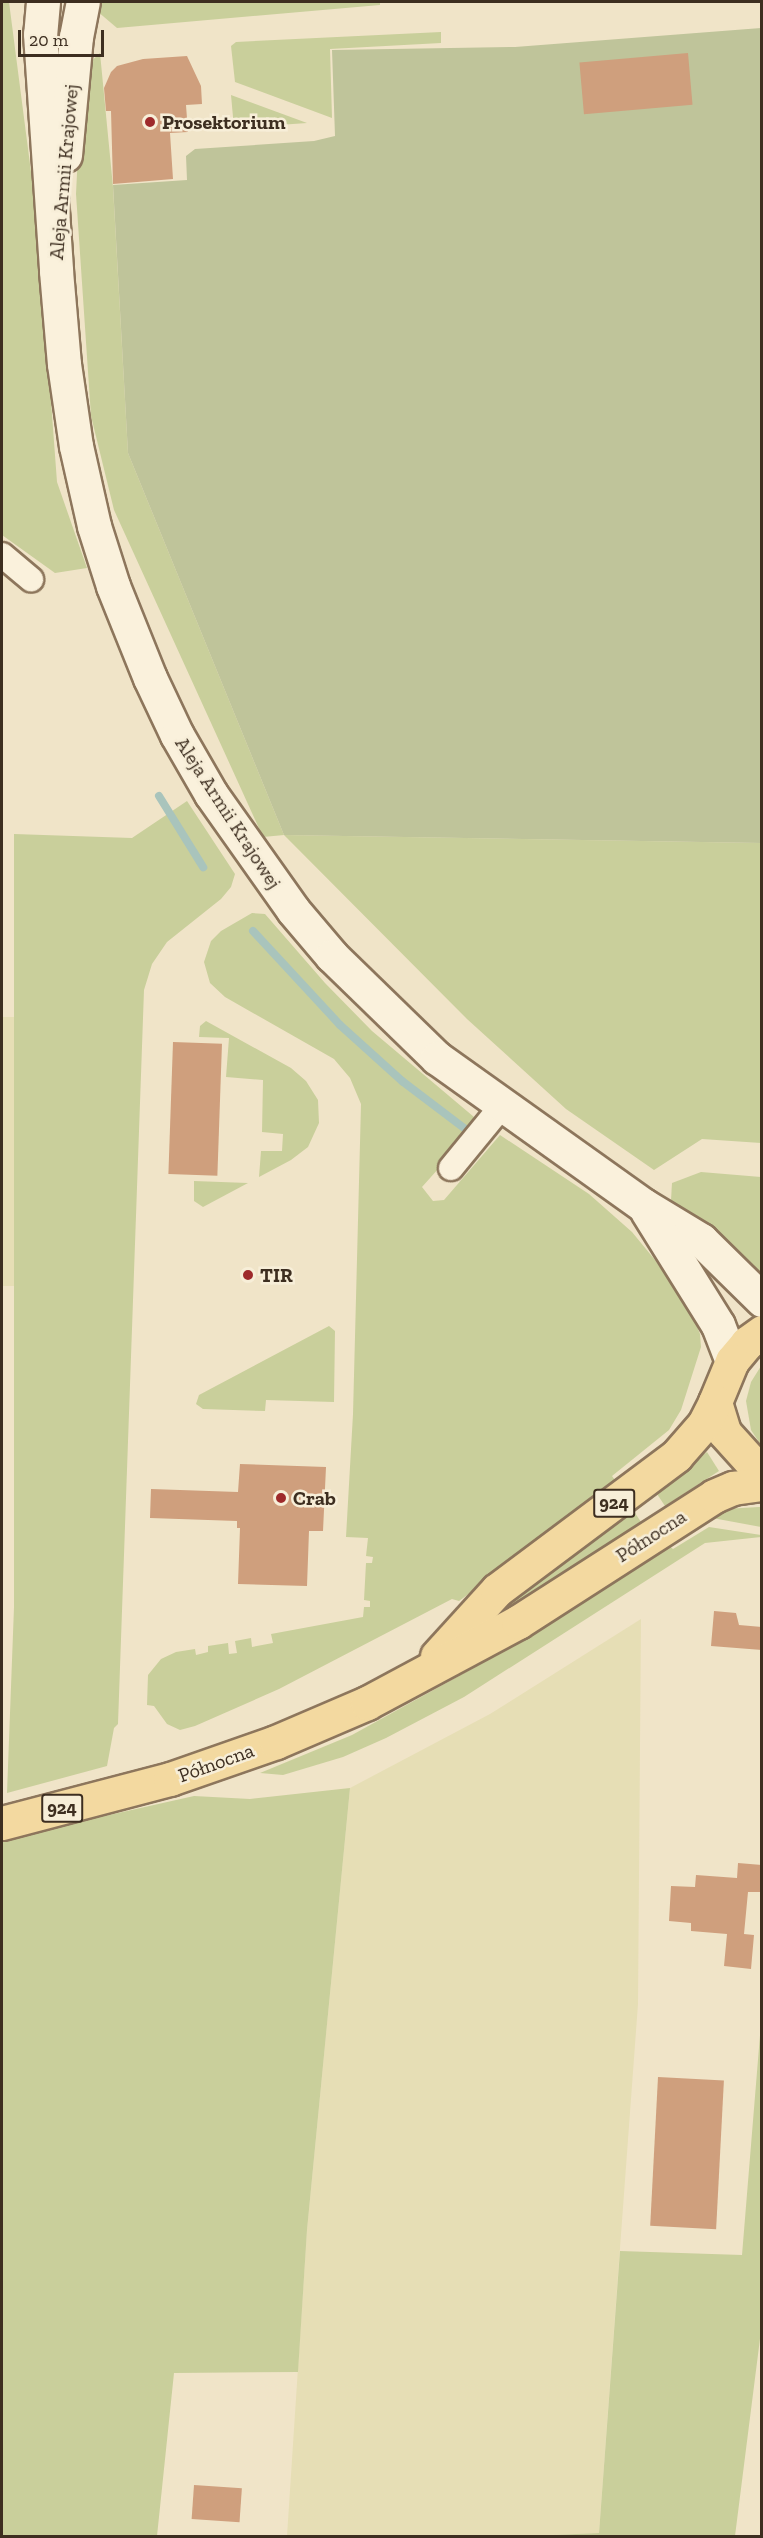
<!DOCTYPE html>
<meta charset="utf-8">
<style>
body{margin:0}
#map{position:relative;width:763px;height:2538px;overflow:hidden;background:#f0e4c8;font-family:"Zilla Slab",serif}
div>[style]{position:absolute}
[style*='--x']{left:calc(var(--x)*1px);top:calc(var(--y)*1px);width:calc(var(--w)*1px);rotate:calc(var(--a)*1deg)}
.farmland>*{inset:0;background:#e6deb5;transform-origin:0 0}
.green>*{inset:0;background:#c9cf9b}
.cemetery>*{inset:0;background:#bfc49a}
.stream>*{height:8px;margin:-4px;padding:0 4px;transform-origin:4px;border-radius:4px;background:#a9c4bc}
.building>*{inset:0;background:#cf9f7d;transform-origin:0 0}
.roads{filter:drop-shadow(2px 0 #8d765c) drop-shadow(-2px 0 #8d765c) drop-shadow(0 2px #8d765c) drop-shadow(0 -2px #8d765c)}
.street>*{height:24px;margin:-12px;padding:0 12px;transform-origin:12px;border-radius:12px;background:#faf1dc}
.secondary>*{height:33px;margin:-16.5px;padding:0 16.5px;transform-origin:16.5px;border-radius:16.5px;background:#faf1dc}
.primary>*{height:33px;margin:-16.5px;padding:0 16.5px;transform-origin:16.5px;border-radius:16.5px;background:#f3d9a0}
.dots>*{width:16px;height:16px;translate:-50% -50%;box-sizing:border-box;border:3px solid #f7eed8;border-radius:50%}
span{translate:-50% -50%;white-space:nowrap;text-align:center;line-height:1.15;-webkit-text-stroke:5px #f7eed8;paint-order:stroke}
.shield-label span{padding:2px 4px;background:#f7eed8;border:2px solid;border-radius:4px;-webkit-text-stroke-width:0}
.shield-label{font-size:18px;color:#3d2e20;font-weight:700}
.poi-label{font-size:20px;color:#3d2e20;font-weight:700}
.left{translate:0 -50%;text-align:left}
.street-label{font-size:20px;color:#3d2e20}
.frame{position:absolute;inset:0;border:3px solid #3d2e20;pointer-events:none}
.scale{position:absolute;left:18px;top:30px;width:86px;height:27px;box-sizing:border-box;border:3px solid #3d2e20;border-top:0;padding-left:8px;font-size:18px;line-height:21px;white-space:nowrap;color:#3d2e20;-webkit-text-stroke:4px #f7eed8;paint-order:stroke}
</style>
<div id="map">
<div class="farmland">
<div style="left:14px;top:1017px;width:269px;height:12px;rotate:90deg"></div>
<div style="clip-path:polygon(641px 1619px,638px 2004px,599px 2533px,531px 2536px,287px 2536px,307px 2230px,350px 1788px,490px 1714px)"></div>
</div>
<div class="green">
<div style="clip-path:polygon(2px 2px,9px 2px,38px 226px,57px 482px,87px 568px,55px 573px,2px 535px)"></div>
<div style="clip-path:polygon(99px 2px,380px 2px,380px 5px,117px 28px,97px 11px)"></div>
<div style="clip-path:polygon(441px 32px,441px 43px,330px 49px,332px 118px,235px 82px,231px 46px,236px 42px)"></div>
<div style="clip-path:polygon(100px 53px,113px 187px,128px 453px,284px 835px,761px 843px,761px 1143px,702px 1139px,654px 1170px,566px 1109px,467px 1019px,284px 835px,263px 837px,114px 510px,91px 416px,76px 194px,82px 70px)"></div>
<div style="clip-path:polygon(231px 95px,307px 123px,234px 128px)"></div>
<div style="clip-path:polygon(187px 801px,235px 874px,231px 887px,221px 899px,167px 942px,152px 964px,144px 990px,118px 1724px,114px 1728px,107px 1766px,7px 1793px,14px 1607px,14px 834px,132px 838px)"></div>
<div style="clip-path:polygon(252px 913px,265px 914px,325px 983px,372px 1031px,474px 1117px,477px 1123px,473px 1130px,422px 1187px,433px 1201px,444px 1200px,500px 1135px,589px 1194px,632px 1232px,655px 1260px,692px 1314px,700px 1334px,701px 1347px,681px 1410px,669px 1430px,612px 1476px,617px 1483px,459px 1601px,452px 1599px,279px 1689px,195px 1726px,180px 1730px,167px 1724px,154px 1706px,147px 1705px,148px 1675px,161px 1659px,176px 1652px,195px 1649px,196px 1655px,208px 1652px,208px 1646px,228px 1643px,229px 1654px,237px 1653px,235px 1641px,251px 1638px,252px 1647px,273px 1643px,271px 1634px,363px 1617px,364px 1607px,370px 1607px,370px 1601px,364px 1600px,366px 1563px,372px 1563px,373px 1557px,366px 1556px,368px 1538px,346px 1537px,353px 1414px,361px 1104px,350px 1078px,334px 1059px,225px 997px,210px 983px,204px 962px,211px 941px,221px 931px)"></div>
<div style="clip-path:polygon(206px 1021px,291px 1068px,306px 1081px,318px 1100px,319px 1123px,308px 1147px,291px 1160px,259px 1177px,261px 1151px,282px 1151px,283px 1134px,262px 1132px,263px 1080px,226px 1077px,229px 1038px,199px 1037px,200px 1026px)"></div>
<div style="clip-path:polygon(701px 1172px,761px 1177px,761px 1285px,671px 1200px,672px 1183px)"></div>
<div style="clip-path:polygon(194px 1181px,248px 1183px,203px 1207px,194px 1201px)"></div>
<div style="clip-path:polygon(329px 1326px,335px 1331px,334px 1402px,266px 1400px,265px 1411px,203px 1409px,196px 1404px,199px 1395px)"></div>
<div style="clip-path:polygon(761px 1366px,761px 1445px,751px 1430px,746px 1401px,751px 1382px)"></div>
<div style="clip-path:polygon(707px 1452px,719px 1471px,665px 1506px,655px 1491px)"></div>
<div style="clip-path:polygon(631px 1507px,641px 1522px,514px 1606px,506px 1609px,502px 1604px)"></div>
<div style="clip-path:polygon(759px 1507px,761px 1507px,761px 1527px,707px 1517px,724px 1509px)"></div>
<div style="clip-path:polygon(709px 1527px,761px 1535px,761px 1537px,705px 1543px,464px 1697px,386px 1738px,343px 1757px,283px 1775px,260px 1773px,352px 1735px,468px 1671px,667px 1544px,673px 1549px)"></div>
<div style="clip-path:polygon(350px 1788px,307px 2230px,298px 2372px,174px 2373px,157px 2536px,2px 2536px,2px 1839px,194px 1796px,250px 1799px)"></div>
<div style="clip-path:polygon(761px 2023px,762px 2323px,735px 2536px,531px 2536px,599px 2533px,620px 2251px,742px 2255px)"></div>
</div>
<div class="cemetery">
<div style="clip-path:polygon(761px 28px,761px 843px,284px 835px,128px 453px,113px 185px,187px 180px,186px 156px,195px 149px,314px 141px,335px 136px,332px 50px,515px 47px)"></div>
</div>
<div class="stream">
<div style="--x:159;--y:796;--w:84;--a:58.2"></div>
<div style="--x:253;--y:931;--w:128;--a:47.2"></div>
<div style="--x:340;--y:1025;--w:84;--a:42.1"></div>
<div style="--x:402;--y:1081;--w:78;--a:37.2"></div>
</div>
<div class="building">
<div style="left:688px;top:53px;width:52px;height:109px;rotate:85deg"></div>
<div style="clip-path:polygon(187px 56px,201px 86px,202px 104px,186px 105px,188px 132px,170px 133px,173px 179px,113px 184px,111px 111px,106px 111px,104px 88px,111px 72px,117px 66px,143px 59px)"></div>
<div style="left:173px;top:1042px;width:49px;height:132px;rotate:2deg"></div>
<div style="clip-path:polygon(240px 1464px,326px 1467px,323px 1531px,309px 1531px,307px 1586px,238px 1584px,240px 1528px,237px 1528px,237px 1521px,150px 1518px,151px 1489px,238px 1492px)"></div>
<div style="clip-path:polygon(714px 1611px,736px 1613px,739px 1625px,762px 1627px,762px 1650px,711px 1646px)"></div>
<div style="clip-path:polygon(738px 1863px,762px 1865px,762px 1892px,748px 1892px,744px 1934px,754px 1935px,751px 1969px,724px 1966px,727px 1934px,691px 1931px,691px 1923px,669px 1921px,671px 1886px,695px 1887px,696px 1875px,737px 1878px)"></div>
<div style="left:658px;top:2077px;width:66px;height:149px;rotate:3deg"></div>
<div style="left:194px;top:2485px;width:48px;height:34px;rotate:4deg"></div>
</div>
<div class="roads">
<div class="street">
<div style="--x:2;--y:555;--w:38;--a:40"></div>
<div style="--x:451;--y:1168;--w:80;--a:-50.6"></div>
</div>
<div class="secondary">
<div style="--x:43;--y:2;--w:32;--a:95"></div>
<div style="--x:40;--y:34;--w:238;--a:86.1"></div>
<div style="--x:56;--y:271;--w:93;--a:85.1"></div>
<div style="--x:64;--y:364;--w:83;--a:81.7"></div>
<div style="--x:76;--y:446;--w:82;--a:77.3"></div>
<div style="--x:94;--y:526;--w:63;--a:72.4"></div>
<div style="--x:113;--y:586;--w:99;--a:68.1"></div>
<div style="--x:150;--y:678;--w:63;--a:64.7"></div>
<div style="--x:177;--y:735;--w:68;--a:60"></div>
<div style="--x:211;--y:794;--w:142;--a:54.7"></div>
<div style="--x:293;--y:910;--w:60;--a:49.7"></div>
<div style="--x:332;--y:956;--w:146;--a:44.2"></div>
<div style="--x:437;--y:1058;--w:253;--a:35.5"></div>
<div style="--x:643;--y:1205;--w:68;--a:31.1"></div>
<div style="--x:701;--y:1240;--w:86;--a:44.5"></div>
<div style="--x:65;--y:155;--w:119;--a:-84.7"></div>
<div style="--x:76;--y:37;--w:36;--a:-79"></div>
<div style="--x:647;--y:1211;--w:134;--a:58.1"></div>
<div style="--x:718;--y:1325;--w:39;--a:69"></div>
</div>
<div class="primary">
<div style="--x:762;--y:1332;--w:19;--a:144"></div>
<div style="--x:747;--y:1343;--w:23;--a:130"></div>
<div style="--x:732;--y:1361;--w:44;--a:112.5"></div>
<div style="--x:715;--y:1402;--w:31;--a:73"></div>
<div style="--x:724;--y:1432;--w:57;--a:47.9"></div>
<div style="--x:437;--y:1656;--w:89;--a:-47.7"></div>
<div style="--x:497;--y:1590;--w:224;--a:-36.8"></div>
<div style="--x:676;--y:1456;--w:43;--a:-48.8"></div>
<div style="--x:704;--y:1424;--w:25;--a:-63"></div>
<div style="--x:2;--y:1823;--w:174;--a:-14.7"></div>
<div style="--x:170;--y:1779;--w:112;--a:-19.2"></div>
<div style="--x:276;--y:1742;--w:99;--a:-23.2"></div>
<div style="--x:367;--y:1703;--w:171;--a:-28.2"></div>
<div style="--x:518;--y:1622;--w:233;--a:-32.7"></div>
<div style="--x:714;--y:1496;--w:21;--a:-23"></div>
<div style="--x:733;--y:1488;--w:29;--a:-8"></div>
</div>
</div>
<div class="dots">
<div style="left:150px;top:122px;background:#9e2a2b"></div>
<div style="left:248px;top:1275px;background:#9e2a2b"></div>
<div style="left:281px;top:1498px;background:#9e2a2b"></div>
</div>
<div class="shield-label">
<span style="left:614px;top:1503px">924</span>
<span style="left:62px;top:1808px">924</span>
</div>
<div class="poi-label">
<span class="left" style="left:162px;top:122px">Prosektorium</span>
<span class="left" style="left:260px;top:1275px">TIR</span>
<span class="left" style="left:293px;top:1498px">Crab</span>
</div>
<div class="street-label">
<span style="left:64px;top:172px;rotate:-85deg">Aleja Armii Krajowej</span>
<span style="left:228px;top:813px;rotate:57deg">Aleja Armii Krajowej</span>
<span style="left:651px;top:1536px;rotate:-33deg">Północna</span>
<span style="left:216px;top:1763px;rotate:-20deg">Północna</span>
</div>
<div class="frame"></div>
<div class="scale">20 m</div>
</div>
